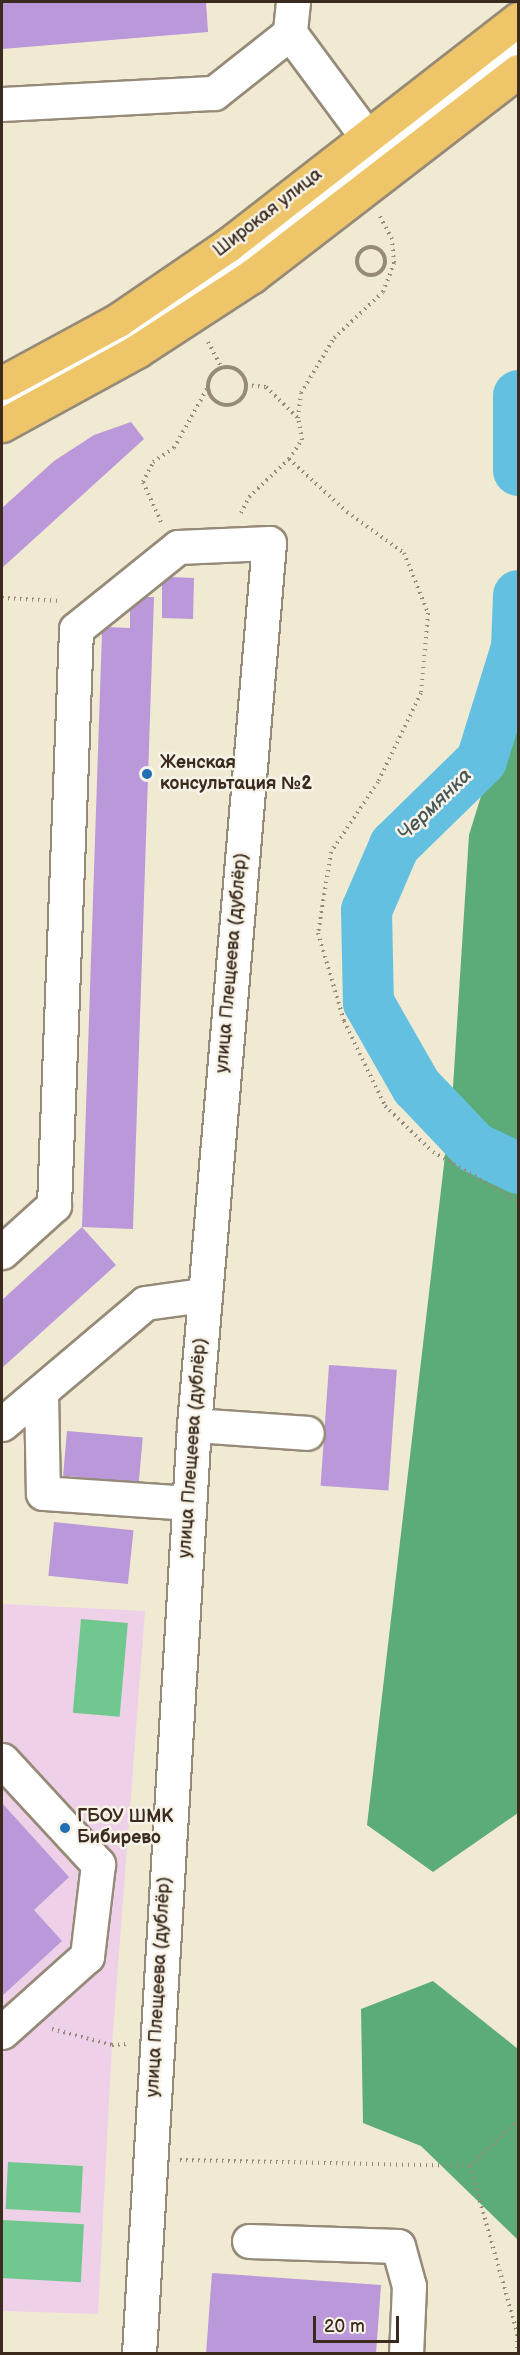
<!DOCTYPE html>
<meta charset="utf-8">
<style>
body{margin:0}
#map{position:relative;width:520px;height:2355px;overflow:hidden;background:#f1ead3;font-family:"Balsamiq Sans",sans-serif}
div>[style]{position:absolute}
[style*='--x']{left:calc(var(--x)*1px);top:calc(var(--y)*1px);width:calc(var(--w)*1px);rotate:calc(var(--a)*1deg)}
.built>*{inset:0;background:#eed0e8}
.green>*{inset:0;background:#70c88e;transform-origin:0 0}
.forest>*{inset:0;background:#5cac79}
.river>*{height:51px;margin:-25.5px;padding:0 25.5px;transform-origin:25.5px;border-radius:25.5px;background:#63c0e1}
.building>*{inset:0;background:#ba98d9;transform-origin:0 0}
.path>*{height:4px;margin-top:-2px;transform-origin:0;background:repeating-linear-gradient(90deg,#968a78 0 1.5px,transparent 0 6px)}
.path>.ring{margin:-2px;padding:0;box-sizing:content-box;background:none;border:4px solid #968a78;border-radius:50%}
.roads{filter:drop-shadow(2px 0 #968a78) drop-shadow(-2px 0 #968a78) drop-shadow(0 2px #968a78) drop-shadow(0 -2px #968a78)}
.minor>*{height:33px;margin:-16.5px;padding:0 16.5px;transform-origin:16.5px;border-radius:16.5px;background:#fff}
.major>*{height:33px;margin:-16.5px;padding:0 16.5px;transform-origin:16.5px;border-radius:16.5px;background:#eec569}
.dots>*{width:16px;height:16px;translate:-50% -50%;box-sizing:border-box;border:3px solid #f7f3e8;border-radius:50%}
span{translate:-50% -50%;white-space:nowrap;text-align:center;line-height:1.15;-webkit-text-stroke:5px #f7f3e8;paint-order:stroke}
.street-label{font-size:18px;color:#3b2a1e}
.poi-label{font-size:18px;color:#3b2a1e;font-weight:700}
.left{translate:0 -50%;text-align:left}
.water-label{font-size:20px;color:#475758;font-style:italic}
.frame{position:absolute;inset:0;border:3px solid #3b2a1e;pointer-events:none}
.scale{position:absolute;left:313px;top:2316px;width:86px;height:27px;box-sizing:border-box;border:3px solid #3b2a1e;border-top:0;padding-left:8px;font-size:18px;line-height:21px;white-space:nowrap;color:#3b2a1e;-webkit-text-stroke:4px #f7f3e8;paint-order:stroke}
</style>
<div id="map">
<div class="built">
<div style="clip-path:polygon(2px 1604px,145px 1611px,112px 2045px,98px 2314px,2px 2311px)"></div>
</div>
<div class="green">
<div style="left:81px;top:1619px;width:47px;height:94px;rotate:5deg"></div>
<div style="left:8px;top:2162px;width:75px;height:47px;rotate:3deg"></div>
<div style="left:2px;top:2220px;width:82px;height:58px;rotate:3deg"></div>
</div>
<div class="forest">
<div style="clip-path:polygon(518px 676px,518px 1813px,433px 1872px,367px 1825px,453px 1087px,469px 835px)"></div>
<div style="clip-path:polygon(433px 1981px,518px 2049px,518px 2240px,421px 2146px,363px 2123px,361px 2009px)"></div>
</div>
<div class="river">
<div style="--x:518;--y:395;--w:75;--a:90"></div>
<div style="--x:518;--y:595;--w:52;--a:92.2"></div>
<div style="--x:516;--y:647;--w:118;--a:107.2"></div>
<div style="--x:481;--y:760;--w:122;--a:135.7"></div>
<div style="--x:394;--y:845;--w:71;--a:113.3"></div>
<div style="--x:366;--y:910;--w:92;--a:88.8"></div>
<div style="--x:368;--y:1002;--w:97;--a:60.3"></div>
<div style="--x:416;--y:1086;--w:84;--a:46.4"></div>
<div style="--x:474;--y:1147;--w:49;--a:25.5"></div>
</div>
<div class="building">
<div style="clip-path:polygon(2px 2px,206px 2px,208px 32px,2px 49px)"></div>
<div style="clip-path:polygon(131px 422px,144px 439px,2px 568px,2px 508px,54px 461px,94px 435px)"></div>
<div style="clip-path:polygon(171px 577px,194px 578px,193px 619px,162px 618px,162px 584px)"></div>
<div style="clip-path:polygon(146px 597px,154px 597px,133px 1229px,82px 1227px,102px 632px,108px 627px,130px 628px,130px 609px)"></div>
<div style="clip-path:polygon(82px 1227px,116px 1265px,2px 1368px,2px 1300px)"></div>
<div style="left:329px;top:1365px;width:68px;height:121px;rotate:4deg"></div>
<div style="left:67px;top:1431px;width:76px;height:45px;rotate:5deg"></div>
<div style="left:54px;top:1522px;width:80px;height:54px;rotate:6deg"></div>
<div style="clip-path:polygon(2px 1803px,69px 1877px,34px 1910px,62px 1941px,2px 1996px)"></div>
<div style="clip-path:polygon(212px 2273px,381px 2285px,376px 2354px,206px 2354px)"></div>
</div>
<div class="path">
<div class="ring" style="left:357px;top:247px;width:24px;height:24px"></div>
<div style="--x:208;--y:342;--w:30;--a:62"></div>
<div class="ring" style="left:208px;top:367px;width:34px;height:34px"></div>
<div style="--x:246;--y:385;--w:20;--a:6"></div>
<div style="--x:266;--y:387;--w:45;--a:44.1"></div>
<div style="--x:289;--y:459;--w:79;--a:42.4"></div>
<div style="--x:347;--y:512;--w:70;--a:35.7"></div>
<div style="--x:404;--y:553;--w:65;--a:68.2"></div>
<div style="--x:428;--y:613;--w:80;--a:95"></div>
<div style="--x:421;--y:693;--w:99;--a:115.8"></div>
<div style="--x:378;--y:782;--w:84;--a:123.9"></div>
<div style="--x:331;--y:852;--w:82;--a:99.1"></div>
<div style="--x:318;--y:933;--w:92;--a:73.5"></div>
<div style="--x:344;--y:1021;--w:94;--a:64.2"></div>
<div style="--x:385;--y:1106;--w:66;--a:43.8"></div>
<div style="--x:433;--y:1152;--w:98;--a:30"></div>
<div style="--x:241;--y:513;--w:18;--a:-63"></div>
<div style="--x:249;--y:497;--w:55;--a:-43.5"></div>
<div style="--x:289;--y:459;--w:23;--a:-56"></div>
<div style="--x:302;--y:440;--w:22;--a:-100"></div>
<div style="--x:298;--y:418;--w:25;--a:-83"></div>
<div style="--x:301;--y:393;--w:64;--a:-59"></div>
<div style="--x:334;--y:338;--w:67;--a:-43.2"></div>
<div style="--x:383;--y:292;--w:31;--a:-69"></div>
<div style="--x:394;--y:263;--w:24;--a:-95"></div>
<div style="--x:392;--y:239;--w:27;--a:-118"></div>
<div style="--x:161;--y:522;--w:44;--a:-114.2"></div>
<div style="--x:143;--y:482;--w:22;--a:-63"></div>
<div style="--x:153;--y:462;--w:25;--a:-34"></div>
<div style="--x:174;--y:448;--w:70;--a:-60.9"></div>
<div style="--x:2;--y:598;--w:59;--a:2.9"></div>
<div style="--x:52;--y:2029;--w:62;--a:14.9"></div>
<div style="--x:112;--y:2045;--w:15;--a:-4"></div>
<div style="--x:180;--y:2160;--w:290;--a:1.2"></div>
<div style="--x:470;--y:2166;--w:66;--a:-43.2"></div>
<div style="--x:470;--y:2166;--w:177;--a:74.2"></div>
<div style="--x:517;--y:2354;--w:21;--a:-90"></div>
</div>
<div class="roads">
<div class="minor">
<div style="--x:293;--y:2;--w:31;--a:96"></div>
<div style="--x:290;--y:33;--w:129;--a:53.5"></div>
<div style="--x:2;--y:104;--w:212;--a:-3"></div>
<div style="--x:214;--y:93;--w:97;--a:-38.3"></div>
<div style="--x:2;--y:404;--w:141;--a:-28.7"></div>
<div style="--x:126;--y:336;--w:138;--a:-35"></div>
<div style="--x:239;--y:257;--w:352;--a:-37.5"></div>
<div style="--x:2;--y:1252;--w:70;--a:-42.1"></div>
<div style="--x:54;--y:1205;--w:576;--a:-87.81"></div>
<div style="--x:76;--y:629;--w:131;--a:-38.8"></div>
<div style="--x:178;--y:547;--w:91;--a:-2.5"></div>
<div style="--x:269;--y:543;--w:885;--a:94.86"></div>
<div style="--x:194;--y:1425;--w:931;--a:93.39"></div>
<div style="--x:41;--y:1392;--w:101;--a:88.9"></div>
<div style="--x:43;--y:1493;--w:145;--a:3.9"></div>
<div style="--x:2;--y:1424;--w:187;--a:-40.2"></div>
<div style="--x:145;--y:1303;--w:59;--a:-7.9"></div>
<div style="--x:194;--y:1425;--w:113;--a:4"></div>
<div style="--x:2;--y:1760;--w:142;--a:47.3"></div>
<div style="--x:98;--y:1864;--w:93;--a:96.8"></div>
<div style="--x:87;--y:1956;--w:114;--a:138.2"></div>
<div style="--x:249;--y:2241;--w:149;--a:1.9"></div>
<div style="--x:398;--y:2246;--w:41;--a:74.6"></div>
<div style="--x:409;--y:2286;--w:68;--a:92.5"></div>
</div>
<div class="major">
<div style="--x:2;--y:383;--w:132;--a:-28.5"></div>
<div style="--x:118;--y:320;--w:133;--a:-34.3"></div>
<div style="--x:228;--y:245;--w:368;--a:-37.9"></div>
<div style="--x:2;--y:425;--w:154;--a:-28.7"></div>
<div style="--x:137;--y:351;--w:137;--a:-33.1"></div>
<div style="--x:252;--y:276;--w:336;--a:-37.6"></div>
</div>
</div>
<div class="dots">
<div style="left:147px;top:774px;background:#1f6fb2"></div>
<div style="left:65px;top:1828px;background:#1f6fb2"></div>
</div>
<div class="street-label">
<span style="left:268px;top:213px;rotate:-38deg">Широкая улица</span>
<span style="left:232px;top:963px;rotate:-85deg">улица Плещеева (дублёр)</span>
<span style="left:193px;top:1448px;rotate:-86deg">улица Плещеева (дублёр)</span>
<span style="left:159px;top:1987px;rotate:-87deg">улица Плещеева (дублёр)</span>
</div>
<div class="poi-label">
<span class="left" style="left:160px;top:774px">Женская<br>консультация №2</span>
<span class="left" style="left:77px;top:1828px">ГБОУ ШМК<br>Бибирево</span>
</div>
<div class="water-label">
<span style="left:435px;top:805px;rotate:-44deg">Чермянка</span>
</div>
<div class="frame"></div>
<div class="scale">20 m</div>
</div>
